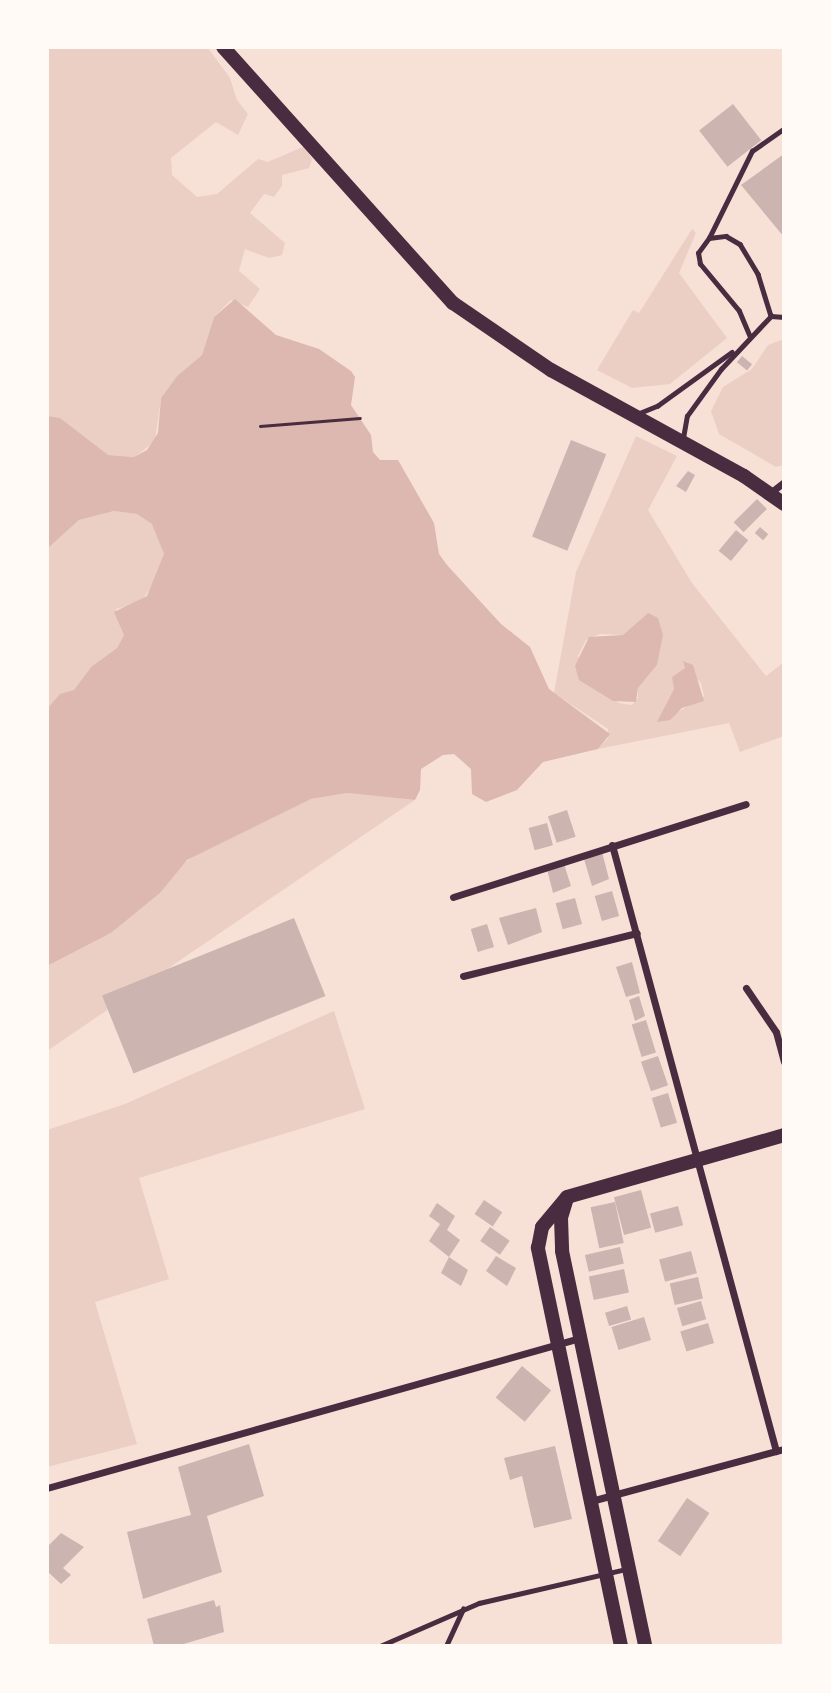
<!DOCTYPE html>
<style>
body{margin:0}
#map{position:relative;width:831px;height:1693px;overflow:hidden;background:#f7e1d7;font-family:"Exo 2",sans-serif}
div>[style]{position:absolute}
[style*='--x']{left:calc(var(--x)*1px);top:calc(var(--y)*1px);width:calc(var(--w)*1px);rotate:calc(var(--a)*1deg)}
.green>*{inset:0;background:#ebcfc5}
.water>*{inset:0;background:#dcb8b0}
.building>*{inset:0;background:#ccb4b1;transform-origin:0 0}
.path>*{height:2.5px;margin:-1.25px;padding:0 1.25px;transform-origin:1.25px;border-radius:1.25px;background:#4a2c40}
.service>*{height:4.5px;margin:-2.25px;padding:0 2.25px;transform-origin:2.25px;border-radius:2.25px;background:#4a2c40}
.minor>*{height:7px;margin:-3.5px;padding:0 3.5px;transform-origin:3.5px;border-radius:3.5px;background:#4a2c40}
.trunk>*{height:14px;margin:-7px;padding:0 7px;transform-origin:7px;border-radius:7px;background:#4a2c40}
span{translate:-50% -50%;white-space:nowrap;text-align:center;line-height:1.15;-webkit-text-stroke:7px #fffaf5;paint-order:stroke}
.frame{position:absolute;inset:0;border:49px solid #fffaf5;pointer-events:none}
</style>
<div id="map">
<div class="green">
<div style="clip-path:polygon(47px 47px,208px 48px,230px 78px,237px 100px,248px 114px,238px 135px,216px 122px,171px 158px,172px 175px,197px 197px,217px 194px,258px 159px,268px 162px,305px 146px,312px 159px,309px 168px,282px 175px,282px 186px,274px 197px,264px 194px,250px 213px,285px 243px,282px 255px,269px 258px,245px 249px,239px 271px,260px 289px,248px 307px,231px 300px,214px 317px,202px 355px,177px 376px,161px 398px,155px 441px,135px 457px,108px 455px,47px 416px)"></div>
<div style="clip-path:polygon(692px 229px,696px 233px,679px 273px,727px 338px,670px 384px,632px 388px,597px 370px,633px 310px,639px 313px)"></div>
<div style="clip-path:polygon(784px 339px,784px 465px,776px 467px,719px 434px,711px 411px,723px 387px,752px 369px,768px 345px)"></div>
<div style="clip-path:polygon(evenodd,636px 436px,677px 456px,648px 510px,692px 583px,766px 676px,784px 662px,784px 736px,740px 752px,729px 723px,598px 749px,608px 738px,608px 729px,554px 693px,576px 572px,636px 436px,648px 613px,659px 652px,657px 665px,638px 688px,638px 698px,632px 705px,619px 703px,594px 686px,578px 656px,586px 640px,600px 634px,623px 635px,648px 613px,636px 436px,686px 668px,701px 683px,704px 696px,662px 722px,675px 689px,672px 677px,686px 668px)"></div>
<div style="clip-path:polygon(114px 511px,137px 514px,155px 526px,164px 555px,158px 577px,141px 602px,116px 609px,124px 635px,117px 648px,91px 667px,74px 690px,47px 709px,47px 549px,79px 520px)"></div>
<div style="clip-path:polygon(347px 793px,415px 800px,47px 1051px,47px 966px,111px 933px,160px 893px,181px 865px,199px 853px,311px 799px)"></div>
<div style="clip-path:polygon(334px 1011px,365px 1109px,139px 1178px,169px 1279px,95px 1302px,137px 1444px,47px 1467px,47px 1130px,125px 1104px)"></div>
</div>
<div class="water">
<div style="clip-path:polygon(235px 299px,276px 335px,319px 349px,351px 371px,355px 377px,351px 405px,371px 435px,373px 452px,380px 460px,398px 460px,434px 523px,439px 554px,447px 565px,501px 624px,530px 647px,549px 689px,610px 734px,598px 749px,543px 762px,517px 790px,486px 802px,472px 794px,471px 769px,454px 754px,443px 755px,421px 769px,420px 790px,415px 800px,347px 793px,311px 799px,187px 860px,160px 893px,111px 933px,47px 966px,47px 709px,60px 694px,74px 690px,91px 667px,117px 648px,124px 635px,114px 612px,147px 596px,164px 554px,152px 524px,137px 514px,114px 511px,79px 520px,47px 549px,47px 416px,60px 418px,108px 455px,134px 457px,147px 450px,158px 433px,161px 398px,177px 376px,202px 355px,214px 317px)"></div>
<div style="clip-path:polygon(648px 613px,658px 618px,663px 635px,657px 665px,638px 688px,636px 702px,613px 701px,579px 680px,575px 666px,589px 637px,623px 635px)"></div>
<div style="clip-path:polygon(683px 661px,693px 665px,704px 701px,682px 708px,670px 720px,657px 722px,674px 689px,672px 677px,685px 668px)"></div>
</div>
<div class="building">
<div style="left:733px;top:104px;width:46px;height:43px;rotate:52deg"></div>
<div style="clip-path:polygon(784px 154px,784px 237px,741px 185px)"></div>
<div style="left:742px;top:356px;width:13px;height:8px;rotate:39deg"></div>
<div style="left:571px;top:440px;width:38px;height:104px;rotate:22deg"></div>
<div style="clip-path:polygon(688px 471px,695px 475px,686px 492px,676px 486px)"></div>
<div style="left:757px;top:499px;width:14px;height:33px;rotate:45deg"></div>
<div style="left:760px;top:527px;width:11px;height:8px;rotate:41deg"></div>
<div style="left:736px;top:530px;width:16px;height:27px;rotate:40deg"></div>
<div style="left:567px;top:810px;width:28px;height:20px;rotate:72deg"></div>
<div style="left:547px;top:823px;width:23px;height:19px;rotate:75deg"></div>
<div style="clip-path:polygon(602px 852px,609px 879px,592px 886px,584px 859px)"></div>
<div style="clip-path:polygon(564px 864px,571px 886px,553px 893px,547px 869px)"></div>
<div style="left:612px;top:891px;width:26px;height:18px;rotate:74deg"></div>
<div style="left:575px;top:898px;width:27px;height:20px;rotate:75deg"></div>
<div style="clip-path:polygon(536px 908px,542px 932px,508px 945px,499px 918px)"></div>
<div style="left:294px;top:918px;width:84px;height:207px;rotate:68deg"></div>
<div style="left:487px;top:924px;width:24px;height:17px;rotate:73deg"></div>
<div style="clip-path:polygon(632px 962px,640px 993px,626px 997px,616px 967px)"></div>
<div style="clip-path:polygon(639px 996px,645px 1016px,635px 1021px,629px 1000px)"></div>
<div style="left:646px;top:1020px;width:34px;height:15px;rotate:73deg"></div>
<div style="left:658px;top:1056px;width:31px;height:18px;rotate:71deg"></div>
<div style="left:668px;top:1093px;width:31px;height:17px;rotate:73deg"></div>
<div style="left:641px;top:1190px;width:39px;height:28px;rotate:75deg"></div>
<div style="left:484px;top:1200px;width:22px;height:17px;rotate:34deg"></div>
<div style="left:615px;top:1202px;width:42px;height:25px;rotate:78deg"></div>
<div style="clip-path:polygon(437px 1203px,455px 1216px,447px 1230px,460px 1240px,449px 1257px,429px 1241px,440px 1224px,429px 1216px)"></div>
<div style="left:678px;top:1206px;width:20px;height:29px;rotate:75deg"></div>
<div style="left:490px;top:1227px;width:24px;height:17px;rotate:35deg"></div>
<div style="left:620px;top:1247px;width:17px;height:36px;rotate:77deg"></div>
<div style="left:691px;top:1251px;width:23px;height:33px;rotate:75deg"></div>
<div style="clip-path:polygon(496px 1256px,516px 1268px,507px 1286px,486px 1271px)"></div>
<div style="clip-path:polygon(449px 1257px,468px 1270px,461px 1286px,441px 1273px)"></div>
<div style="left:624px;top:1269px;width:24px;height:36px;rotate:78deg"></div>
<div style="left:698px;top:1277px;width:22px;height:29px;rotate:77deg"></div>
<div style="left:701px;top:1301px;width:19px;height:25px;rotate:74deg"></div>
<div style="left:627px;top:1306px;width:14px;height:23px;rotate:73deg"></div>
<div style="left:644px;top:1317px;width:24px;height:34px;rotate:73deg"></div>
<div style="left:708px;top:1323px;width:21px;height:29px;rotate:73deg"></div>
<div style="left:522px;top:1366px;width:38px;height:41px;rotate:40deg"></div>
<div style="clip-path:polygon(249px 1444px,264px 1496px,207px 1516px,222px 1572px,143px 1599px,127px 1532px,191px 1515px,178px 1467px)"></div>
<div style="clip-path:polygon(555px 1446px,572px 1519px,534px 1528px,522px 1476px,510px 1480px,504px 1458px)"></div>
<div style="left:687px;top:1498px;width:27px;height:52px;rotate:34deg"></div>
<div style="clip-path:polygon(61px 1533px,84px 1547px,63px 1568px,71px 1575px,61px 1584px,47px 1571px,47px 1547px)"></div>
<div style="clip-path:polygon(214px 1600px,216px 1607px,220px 1605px,224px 1632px,177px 1646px,154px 1646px,147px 1619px)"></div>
</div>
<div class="path">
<div style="--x:260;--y:426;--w:100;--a:-4.6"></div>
</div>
<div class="service">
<div style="--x:709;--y:238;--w:97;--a:-63.7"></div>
<div style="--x:752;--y:151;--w:39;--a:-35"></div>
<div style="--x:750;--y:337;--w:28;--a:-113"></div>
<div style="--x:739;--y:311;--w:61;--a:-129.7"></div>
<div style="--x:700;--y:264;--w:11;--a:-100"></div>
<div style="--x:698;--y:253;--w:19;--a:-54"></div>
<div style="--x:709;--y:238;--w:17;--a:-7"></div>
<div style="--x:726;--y:236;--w:16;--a:30"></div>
<div style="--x:740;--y:244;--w:35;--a:59"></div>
<div style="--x:758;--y:274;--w:44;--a:72.8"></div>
<div style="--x:637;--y:414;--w:22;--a:-22"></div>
<div style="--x:657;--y:406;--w:92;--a:-35.8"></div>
<div style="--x:683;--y:438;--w:22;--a:-80"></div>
<div style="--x:687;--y:416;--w:58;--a:-54.1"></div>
<div style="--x:721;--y:369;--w:73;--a:-46.7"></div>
<div style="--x:771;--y:316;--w:13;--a:4"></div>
<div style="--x:380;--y:1646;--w:108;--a:-23.5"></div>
<div style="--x:479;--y:1603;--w:151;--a:-13"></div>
<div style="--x:446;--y:1646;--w:41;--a:-65.3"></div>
</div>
<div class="minor">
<div style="--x:770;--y:493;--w:18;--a:-38"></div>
<div style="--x:612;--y:845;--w:628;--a:74.86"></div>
<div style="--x:453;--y:897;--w:307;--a:-17.6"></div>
<div style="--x:463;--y:976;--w:179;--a:-13.9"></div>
<div style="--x:746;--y:988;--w:53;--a:55.7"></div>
<div style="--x:776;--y:1032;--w:31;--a:75"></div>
<div style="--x:47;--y:1488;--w:554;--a:-15.72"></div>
<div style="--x:591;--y:1501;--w:200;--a:-15.1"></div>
</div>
<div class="trunk">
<div style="--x:223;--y:47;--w:344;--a:48.1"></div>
<div style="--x:453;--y:303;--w:119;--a:34.4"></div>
<div style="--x:551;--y:370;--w:220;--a:28.8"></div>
<div style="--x:744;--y:476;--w:49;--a:35"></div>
<div style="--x:567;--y:1198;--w:21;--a:107"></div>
<div style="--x:561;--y:1218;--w:33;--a:88"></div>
<div style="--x:562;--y:1251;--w:404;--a:78.1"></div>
<div style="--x:621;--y:1646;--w:407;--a:-101.8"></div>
<div style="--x:538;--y:1248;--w:21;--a:-79"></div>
<div style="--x:542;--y:1227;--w:39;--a:-50"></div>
<div style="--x:567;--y:1197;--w:226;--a:-15.9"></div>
</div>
<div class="frame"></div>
</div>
